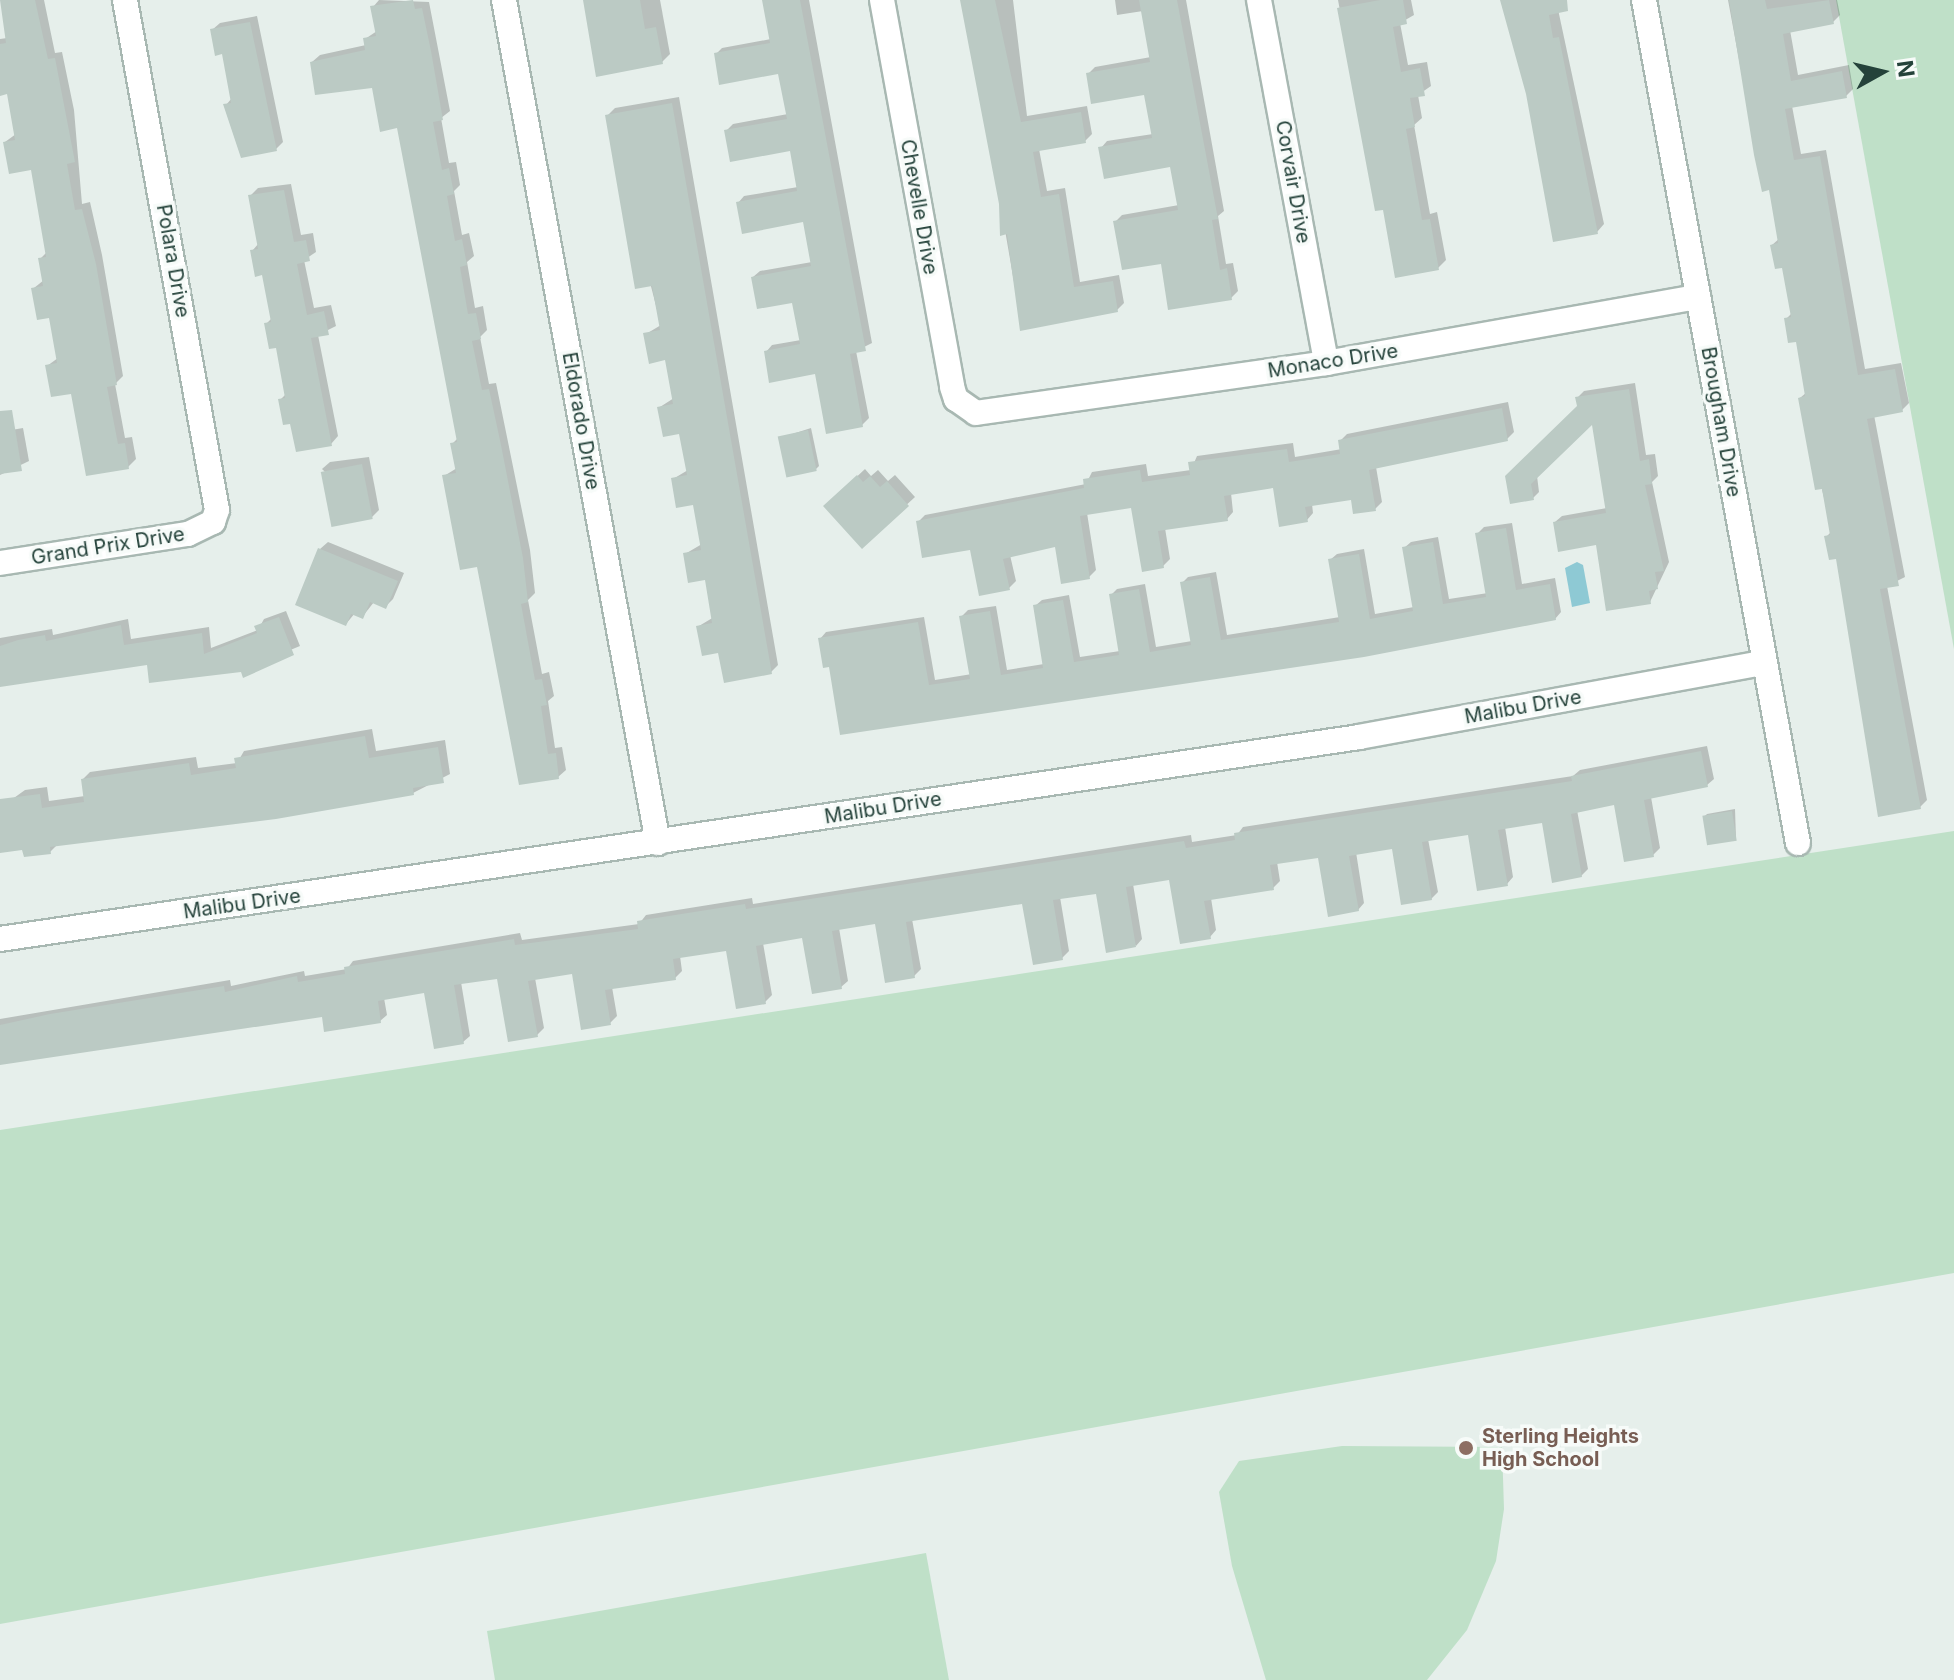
<!DOCTYPE html>
<style>
body{margin:0}
#map{position:relative;width:1954px;height:1680px;overflow:hidden;background:#e6efeb;font-family:Inter,sans-serif}
div>[style]{position:absolute}
[style*='--x']{left:calc(var(--x)*1px);top:calc(var(--y)*1px);width:calc(var(--w)*1px);rotate:calc(var(--a)*1deg)}
.green>*{inset:0;background:#bfe0c8}
.water>*{inset:0;background:#8ec9d4}
.shadow>*{inset:0;background:#0003}
.building>*{inset:0;background:#bbcac4;transform-origin:0 0}
.roads{filter:drop-shadow(2px 0 #a8b8b2) drop-shadow(-2px 0 #a8b8b2) drop-shadow(0 2px #a8b8b2) drop-shadow(0 -2px #a8b8b2)}
.street>*{height:24px;margin:-12px;padding:0 12px;transform-origin:12px;border-radius:12px;background:#fff}
.dots>*{width:22px;height:22px;translate:-50% -50%;box-sizing:border-box;border:4px solid #f7fbf9;border-radius:50%}
span{translate:-50% -50%;white-space:nowrap;text-align:center;line-height:1.15;-webkit-text-stroke:7px #f7fbf9;paint-order:stroke}
.street-label{font-size:20px;color:#24423a}
.education-label{font-size:20px;color:#785e54;font-weight:700}
.left{translate:0 -50%;text-align:left}
.north{position:absolute;left:1842px;top:32px;width:80px;height:80px;-webkit-text-stroke:6px #f7fbf9;paint-order:stroke;rotate:82deg;font-size:22px;font-weight:700;line-height:32px;text-align:center;color:#24423a}
.north::after{content:'';display:block;margin:auto;width:28px;height:36px;background:#24423a;clip-path:polygon(50% 0,100% 100%,50% 72%,0 100%)}
</style>
<div id="map">
<div class="green">
<div style="clip-path:polygon(1836px 0,1954px 0,1954px 649px)"></div>
<div style="clip-path:polygon(1954px 831px,1954px 1273px,0 1624px,0 1130px)"></div>
<div style="clip-path:polygon(1342px 1446px,1502px 1447px,1504px 1509px,1496px 1561px,1467px 1630px,1427px 1680px,1266px 1680px,1232px 1566px,1219px 1492px,1239px 1461px)"></div>
<div style="clip-path:polygon(926px 1553px,949px 1680px,495px 1680px,487px 1631px)"></div>
</div>
<div class="water">
<div style="clip-path:polygon(1577px 562px,1583px 565px,1590px 603px,1572px 607px,1565px 568px)"></div>
</div>
<div class="shadow">
<div style="clip-path:polygon(2px 0,44px 0,55px 53px,62px 52px,74px 110px,82px 204px,90px 202px,102px 255px,123px 376px,115px 384px,125px 438px,132px 437px,136px 459px,128px 467px,73px 391px,47px 366px,58px 358px,50px 316px,34px 288px,44px 280px,40px 259px,47px 252px,32px 168px,5px 142px,16px 134px,8px 92px,0 94px,0 39px,7px 38px)"></div>
<div style="clip-path:polygon(379px 0,429px 2px,450px 111px,441px 118px,449px 163px,456px 162px,460px 185px,454px 191px,462px 235px,469px 233px,474px 256px,467px 262px,475px 308px,483px 306px,487px 330px,480px 337px,489px 384px,496px 383px,530px 550px,535px 593px,528px 600px,542px 674px,549px 672px,554px 696px,548px 701px,555px 748px,562px 747px,566px 770px,558px 777px,520px 783px,478px 565px,444px 476px,457px 468px,452px 444px,459px 437px,399px 126px,374px 86px,312px 62px,320px 55px,366px 45px,365px 39px,377px 31px,373px 7px)"></div>
<div style="clip-path:polygon(585px 0,660px 0,670px 54px,662px 62px)"></div>
<div style="clip-path:polygon(764px 0,809px 0,872px 343px,856px 351px,869px 418px,862px 425px,816px 372px,766px 352px,772px 345px,801px 340px,793px 300px,753px 277px,760px 271px,812px 262px,805px 220px,738px 203px,744px 196px,798px 187px,791px 149px,726px 131px,733px 124px,788px 114px,780px 72px,716px 54px,722px 48px,771px 39px)"></div>
<div style="clip-path:polygon(965px 0,1013px 0,1027px 116px,1087px 106px,1092px 134px,1085px 141px,1039px 149px,1047px 191px,1065px 188px,1080px 282px,1119px 275px,1124px 303px,1117px 310px,1022px 328px)"></div>
<div style="clip-path:polygon(1115px 0,1186px 0,1224px 211px,1218px 216px,1226px 264px,1233px 263px,1238px 291px,1231px 298px,1162px 261px,1115px 222px,1122px 215px,1179px 205px,1171px 165px,1101px 148px,1107px 141px,1153px 134px,1146px 93px,1088px 74px,1095px 67px,1151px 57px,1143px 11px,1117px 15px)"></div>
<div style="clip-path:polygon(1338px 0,1411px 0,1414px 15px,1400px 23px,1408px 65px,1427px 62px,1431px 86px,1418px 95px,1422px 118px,1414px 125px,1430px 214px,1437px 212px,1446px 260px,1438px 268px,1384px 207px,1377px 209px)"></div>
<div style="clip-path:polygon(1503px 0,1556px 0,1604px 224px,1597px 232px)"></div>
<div style="clip-path:polygon(1728px 0,1837px 0,1840px 15px,1833px 22px,1790px 30px,1798px 75px,1849px 65px,1853px 89px,1846px 96px,1792px 106px,1801px 154px,1826px 150px,1865px 369px,1901px 363px,1909px 403px,1902px 410px,1874px 415px,1905px 577px,1887px 586px,1927px 800px,1920px 807px,1838px 557px,1826px 537px,1832px 531px,1800px 398px,1807px 392px,1797px 339px,1786px 319px,1792px 313px,1784px 266px,1772px 245px,1780px 238px,1770px 188px,1763px 189px)"></div>
<div style="clip-path:polygon(257px 16px,283px 142px,276px 149px,226px 105px,232px 98px,224px 52px,212px 30px,220px 23px)"></div>
<div style="clip-path:polygon(679px 97px,778px 665px,771px 672px,720px 650px,699px 626px,714px 617px,706px 578px,685px 554px,702px 544px,694px 503px,673px 479px,688px 470px,681px 431px,660px 407px,674px 398px,667px 358px,646px 334px,661px 325px,607px 116px,615px 108px)"></div>
<div style="clip-path:polygon(291px 184px,301px 235px,313px 233px,316px 252px,304px 260px,314px 308px,331px 305px,336px 326px,318px 335px,338px 436px,331px 444px,292px 422px,280px 400px,286px 394px,277px 346px,266px 324px,272px 318px,263px 273px,252px 251px,259px 243px,250px 196px,258px 188px)"></div>
<div style="clip-path:polygon(1635px 383px,1646px 455px,1655px 454px,1658px 476px,1652px 482px,1669px 562px,1650px 602px,1597px 543px,1555px 522px,1562px 516px,1607px 508px,1593px 421px,1537px 476px,1539px 492px,1533px 498px,1511px 502px,1579px 407px,1577px 398px,1584px 391px)"></div>
<div style="clip-path:polygon(1508px 402px,1514px 432px,1507px 439px,1376px 467px,1382px 502px,1375px 509px,1353px 498px,1312px 504px,1313px 513px,1307px 520px,1275px 486px,1231px 493px,1233px 512px,1227px 519px,1165px 528px,1170px 559px,1163px 566px,1132px 506px,1087px 513px,1096px 570px,1089px 577px,1057px 545px,1010px 555px,1016px 581px,1009px 588px,972px 548px,918px 522px,925px 515px,1086px 484px,1092px 472px,1146px 464px,1148px 476px,1191px 470px,1197px 456px,1293px 443px,1295px 457px,1342px 449px,1340px 441px,1347px 434px)"></div>
<div style="clip-path:polygon(23px 428px,29px 461px,0 475px,0 432px)"></div>
<div style="clip-path:polygon(811px 428px,819px 466px,816px 469px,780px 438px)"></div>
<div style="clip-path:polygon(369px 457px,379px 510px,372px 517px,322px 469px,330px 462px)"></div>
<div style="clip-path:polygon(865px 469px,871px 476px,878px 470px,888px 481px,895px 475px,915px 497px,862px 546px,833px 499px)"></div>
<div style="clip-path:polygon(1512px 523px,1522px 584px,1555px 578px,1561px 612px,1555px 619px,841px 732px,830px 664px,820px 639px,826px 632px,924px 617px,935px 680px,972px 674px,962px 616px,968px 610px,996px 606px,1007px 670px,1044px 664px,1035px 606px,1042px 600px,1069px 595px,1080px 657px,1120px 651px,1111px 595px,1117px 589px,1145px 584px,1156px 647px,1192px 641px,1182px 583px,1188px 577px,1216px 572px,1227px 635px,1340px 617px,1330px 560px,1337px 554px,1364px 549px,1375px 614px,1414px 607px,1404px 548px,1411px 542px,1438px 537px,1449px 599px,1488px 593px,1478px 533px,1484px 527px)"></div>
<div style="clip-path:polygon(328px 542px,404px 573px,393px 599px,386px 606px,374px 602px,363px 616px,355px 613px,346px 624px,320px 549px)"></div>
<div style="clip-path:polygon(286px 611px,300px 646px,242px 670px,148px 663px,0 686px,0 638px,52px 629px,53px 635px,128px 619px,131px 639px,209px 627px,211px 648px,258px 630px,264px 619px)"></div>
<div style="clip-path:polygon(372px 729px,376px 751px,445px 740px,450px 774px,413px 793px,58px 844px,50px 852px,24px 847px,0 851px,0 808px,25px 790px,47px 787px,49px 801px,85px 796px,83px 779px,90px 772px,196px 757px,198px 768px,237px 763px,244px 751px)"></div>
<div style="clip-path:polygon(1707px 746px,1714px 779px,1707px 785px,1651px 797px,1660px 848px,1653px 855px,1616px 803px,1577px 810px,1588px 869px,1581px 876px,1543px 821px,1505px 827px,1513px 877px,1507px 884px,1469px 832px,1428px 839px,1438px 892px,1431px 899px,1393px 847px,1356px 852px,1364px 903px,1358px 910px,1320px 855px,1277px 862px,1280px 881px,1273px 888px,1211px 898px,1216px 930px,1210px 937px,1171px 878px,1133px 884px,1142px 939px,1136px 946px,1098px 891px,1060px 897px,1069px 951px,1062px 958px,1024px 901px,912px 919px,921px 969px,914px 976px,877px 922px,839px 928px,848px 981px,841px 987px,804px 936px,763px 943px,772px 995px,765px 1002px,727px 949px,680px 956px,682px 971px,675px 978px,612px 987px,617px 1016px,610px 1023px,573px 972px,535px 978px,544px 1028px,537px 1035px,499px 977px,461px 982px,470px 1036px,463px 1042px,426px 991px,384px 998px,387px 1015px,380px 1021px,324px 1015px,0 1063px,0 1019px,230px 980px,231px 986px,304px 971px,305px 976px,347px 969px,353px 961px,520px 933px,522px 940px,639px 924px,646px 915px,752px 898px,753px 904px,1191px 835px,1192px 842px,1237px 835px,1243px 827px,1573px 776px,1580px 770px)"></div>
<div style="clip-path:polygon(1735px 809px,1736px 839px,1704px 817px,1707px 814px)"></div>
</div>
<div class="building">
<div style="clip-path:polygon(0 0,35px 0,48px 59px,55px 58px,75px 162px,67px 164px,75px 210px,82px 209px,96px 264px,117px 385px,107px 387px,118px 444px,125px 443px,129px 469px,86px 476px,71px 394px,51px 397px,45px 365px,57px 363px,49px 318px,37px 320px,31px 288px,43px 286px,38px 258px,46px 257px,31px 170px,9px 174px,3px 142px,15px 140px,7px 94px,0 96px,0 44px,6px 43px)"></div>
<div style="clip-path:polygon(413px 0,415px 9px,422px 8px,431px 51px,443px 120px,433px 122px,442px 170px,449px 168px,454px 194px,447px 196px,455px 241px,462px 239px,467px 265px,460px 267px,468px 314px,476px 313px,481px 339px,472px 341px,482px 390px,489px 389px,501px 445px,523px 558px,528px 602px,521px 604px,535px 680px,542px 679px,547px 705px,541px 706px,548px 754px,556px 753px,559px 779px,519px 785px,477px 567px,460px 570px,442px 475px,456px 473px,450px 443px,457px 442px,397px 128px,380px 132px,372px 88px,315px 95px,310px 62px,365px 50px,363px 38px,376px 36px,370px 6px)"></div>
<div style="clip-path:polygon(583px 0,640px 0,645px 29px,656px 27px,663px 64px,596px 77px)"></div>
<div style="clip-path:polygon(762px 0,800px 0,866px 351px,850px 354px,863px 427px,826px 434px,815px 374px,769px 383px,764px 351px,800px 344px,792px 303px,757px 309px,751px 277px,811px 266px,803px 222px,742px 234px,736px 202px,797px 191px,790px 151px,730px 162px,724px 130px,787px 119px,778px 74px,719px 85px,714px 53px,770px 43px)"></div>
<div style="clip-path:polygon(960px 0,995px 0,1021px 122px,1081px 112px,1086px 143px,1033px 152px,1041px 197px,1059px 194px,1074px 287px,1113px 281px,1118px 312px,1020px 331px,1007px 234px,1000px 236px,999px 204px)"></div>
<div style="clip-path:polygon(1139px 0,1177px 0,1218px 219px,1212px 220px,1220px 270px,1227px 268px,1232px 300px,1168px 310px,1161px 264px,1122px 270px,1113px 221px,1178px 210px,1170px 167px,1104px 179px,1098px 147px,1152px 138px,1144px 95px,1091px 104px,1086px 73px,1150px 62px)"></div>
<div style="clip-path:polygon(1380px 0,1403px 0,1407px 24px,1393px 27px,1401px 72px,1420px 68px,1425px 96px,1410px 98px,1415px 127px,1406px 129px,1422px 220px,1430px 219px,1439px 270px,1395px 278px,1383px 210px,1375px 211px,1337px 8px)"></div>
<div style="clip-path:polygon(1500px 0,1567px 0,1568px 11px,1549px 15px,1553px 38px,1559px 37px,1598px 234px,1553px 242px,1526px 94px)"></div>
<div style="clip-path:polygon(1729px 0,1765px 0,1767px 9px,1829px 0,1834px 24px,1783px 34px,1791px 81px,1842px 71px,1847px 98px,1785px 109px,1794px 160px,1820px 156px,1858px 375px,1895px 369px,1903px 412px,1867px 419px,1899px 586px,1880px 589px,1921px 809px,1878px 817px,1836px 559px,1829px 560px,1824px 536px,1830px 535px,1822px 489px,1815px 490px,1798px 398px,1805px 396px,1796px 342px,1788px 343px,1784px 318px,1791px 317px,1782px 268px,1775px 269px,1770px 245px,1778px 243px,1769px 190px,1762px 192px,1754px 155px)"></div>
<div style="clip-path:polygon(250px 22px,277px 151px,241px 158px,223px 104px,231px 103px,222px 54px,215px 56px,210px 29px)"></div>
<div style="clip-path:polygon(672px 103px,772px 674px,724px 683px,718px 653px,702px 656px,696px 626px,712px 623px,705px 580px,688px 583px,683px 553px,701px 550px,693px 505px,676px 508px,671px 478px,687px 475px,679px 434px,663px 437px,657px 407px,673px 404px,665px 360px,649px 364px,643px 333px,660px 330px,652px 286px,635px 289px,605px 115px)"></div>
<div style="clip-path:polygon(284px 190px,294px 242px,306px 240px,310px 261px,297px 264px,307px 315px,324px 311px,329px 335px,311px 338px,332px 446px,296px 452px,290px 424px,283px 425px,278px 399px,285px 398px,276px 348px,269px 349px,264px 323px,271px 322px,262px 275px,255px 277px,250px 250px,258px 249px,248px 195px)"></div>
<div style="clip-path:polygon(1629px 389px,1640px 461px,1649px 459px,1652px 484px,1645px 485px,1664px 571px,1655px 572px,1658px 589px,1649px 591px,1651px 604px,1606px 611px,1596px 545px,1558px 552px,1553px 522px,1606px 513px,1592px 425px,1531px 484px,1534px 500px,1510px 504px,1505px 476px,1577px 406px,1575px 397px)"></div>
<div style="clip-path:polygon(1502px 408px,1508px 441px,1369px 470px,1376px 511px,1353px 514px,1351px 500px,1305px 507px,1308px 522px,1279px 527px,1273px 488px,1224px 496px,1228px 521px,1158px 531px,1164px 568px,1142px 572px,1131px 508px,1080px 516px,1090px 579px,1061px 584px,1055px 547px,1003px 559px,1010px 590px,979px 596px,970px 550px,922px 558px,916px 521px,1084px 488px,1083px 479px,1140px 470px,1142px 482px,1190px 475px,1188px 462px,1287px 449px,1289px 462px,1340px 454px,1338px 440px)"></div>
<div style="clip-path:polygon(12px 410px,22px 471px,0 474px,0 411px)"></div>
<div style="left:808px;top:430px;width:42px;height:31px;rotate:78deg"></div>
<div style="left:362px;top:464px;width:56px;height:42px;rotate:79deg"></div>
<div style="clip-path:polygon(857px 475px,863px 482px,870px 476px,880px 487px,887px 481px,909px 506px,862px 549px,823px 506px)"></div>
<div style="clip-path:polygon(1506px 528px,1516px 590px,1550px 584px,1556px 620px,1364px 657px,840px 735px,829px 667px,823px 668px,818px 638px,918px 622px,929px 685px,970px 679px,959px 616px,990px 611px,1001px 675px,1043px 668px,1033px 605px,1063px 600px,1074px 662px,1119px 655px,1109px 594px,1139px 589px,1150px 652px,1191px 645px,1180px 582px,1210px 577px,1221px 640px,1339px 622px,1328px 559px,1359px 554px,1370px 619px,1413px 611px,1402px 547px,1433px 542px,1443px 604px,1486px 597px,1475px 533px)"></div>
<div style="clip-path:polygon(318px 548px,398px 581px,386px 609px,370px 602px,363px 619px,351px 614px,346px 626px,295px 605px)"></div>
<div style="clip-path:polygon(279px 617px,294px 655px,243px 678px,241px 672px,149px 683px,147px 665px,0 687px,0 646px,18px 640px,45px 635px,46px 641px,121px 625px,124px 645px,202px 633px,204px 654px,257px 633px,254px 626px)"></div>
<div style="clip-path:polygon(365px 736px,369px 758px,438px 747px,444px 783px,413px 788px,414px 795px,276px 819px,50px 847px,51px 854px,24px 857px,22px 850px,0 853px,0 799px,40px 794px,42px 808px,84px 802px,81px 779px,189px 763px,191px 775px,236px 768px,234px 758px)"></div>
<div style="clip-path:polygon(1701px 751px,1708px 787px,1644px 800px,1654px 857px,1624px 862px,1614px 805px,1571px 814px,1582px 877px,1552px 883px,1542px 823px,1498px 830px,1508px 886px,1477px 891px,1468px 835px,1422px 842px,1432px 900px,1401px 905px,1392px 849px,1349px 856px,1359px 911px,1328px 917px,1318px 858px,1270px 865px,1274px 890px,1204px 901px,1211px 939px,1180px 944px,1169px 880px,1126px 887px,1136px 947px,1106px 953px,1096px 894px,1053px 900px,1063px 960px,1033px 965px,1022px 904px,906px 922px,915px 978px,885px 983px,875px 924px,832px 931px,842px 989px,812px 994px,802px 938px,756px 946px,766px 1004px,736px 1009px,726px 951px,673px 959px,676px 980px,605px 990px,611px 1025px,581px 1030px,572px 974px,528px 981px,538px 1037px,508px 1042px,497px 979px,454px 985px,464px 1044px,434px 1049px,424px 993px,378px 1001px,381px 1023px,324px 1032px,322px 1017px,0 1065px,0 1025px,50px 1014px,224px 986px,225px 992px,297px 976px,298px 982px,345px 974px,344px 967px,514px 939px,515px 945px,638px 929px,637px 921px,745px 904px,746px 909px,1184px 841px,1186px 848px,1235px 840px,1234px 833px,1572px 781px,1571px 776px)"></div>
<div style="left:1732px;top:811px;width:30px;height:30px;rotate:81deg"></div>
</div>
<div class="roads">
<div class="street">
<div style="--x:504;--y:0;--w:857;--a:79.65"></div>
<div style="--x:882;--y:0;--w:393;--a:79.7"></div>
<div style="--x:952;--y:387;--w:13;--a:72"></div>
<div style="--x:956;--y:399;--w:24;--a:35"></div>
<div style="--x:976;--y:413;--w:354;--a:-8.1"></div>
<div style="--x:1326;--y:363;--w:378;--a:-10.1"></div>
<div style="--x:1259;--y:0;--w:369;--a:79.5"></div>
<div style="--x:1644;--y:0;--w:857;--a:79.65"></div>
<div style="--x:0;--y:563;--w:190;--a:-8.8"></div>
<div style="--x:188;--y:534;--w:28;--a:-26"></div>
<div style="--x:213;--y:522;--w:13;--a:-72"></div>
<div style="--x:217;--y:510;--w:518;--a:-100.23"></div>
<div style="--x:0;--y:939;--w:1374;--a:-8.45"></div>
<div style="--x:1359;--y:737;--w:411;--a:-10.4"></div>
</div>
</div>
<div class="dots">
<div style="left:1466px;top:1448px;background:#8d6e63"></div>
</div>
<div class="street-label">
<span style="left:1293px;top:182px;rotate:80deg">Corvair Drive</span>
<span style="left:919px;top:207px;rotate:80deg">Chevelle Drive</span>
<span style="left:173px;top:261px;rotate:80deg">Polara Drive</span>
<span style="left:1333px;top:361px;rotate:-9deg">Monaco Drive</span>
<span style="left:581px;top:421px;rotate:80deg">Eldorado Drive</span>
<span style="left:1721px;top:422px;rotate:80deg">Brougham Drive</span>
<span style="left:108px;top:546px;rotate:-9deg">Grand Prix Drive</span>
<span style="left:1523px;top:707px;rotate:-10deg">Malibu Drive</span>
<span style="left:883px;top:808px;rotate:-9deg">Malibu Drive</span>
<span style="left:242px;top:904px;rotate:-8deg">Malibu Drive</span>
</div>
<div class="education-label">
<span class="left" style="left:1482px;top:1448px">Sterling Heights<br>High School</span>
</div>
<div class="north">N</div>
</div>
